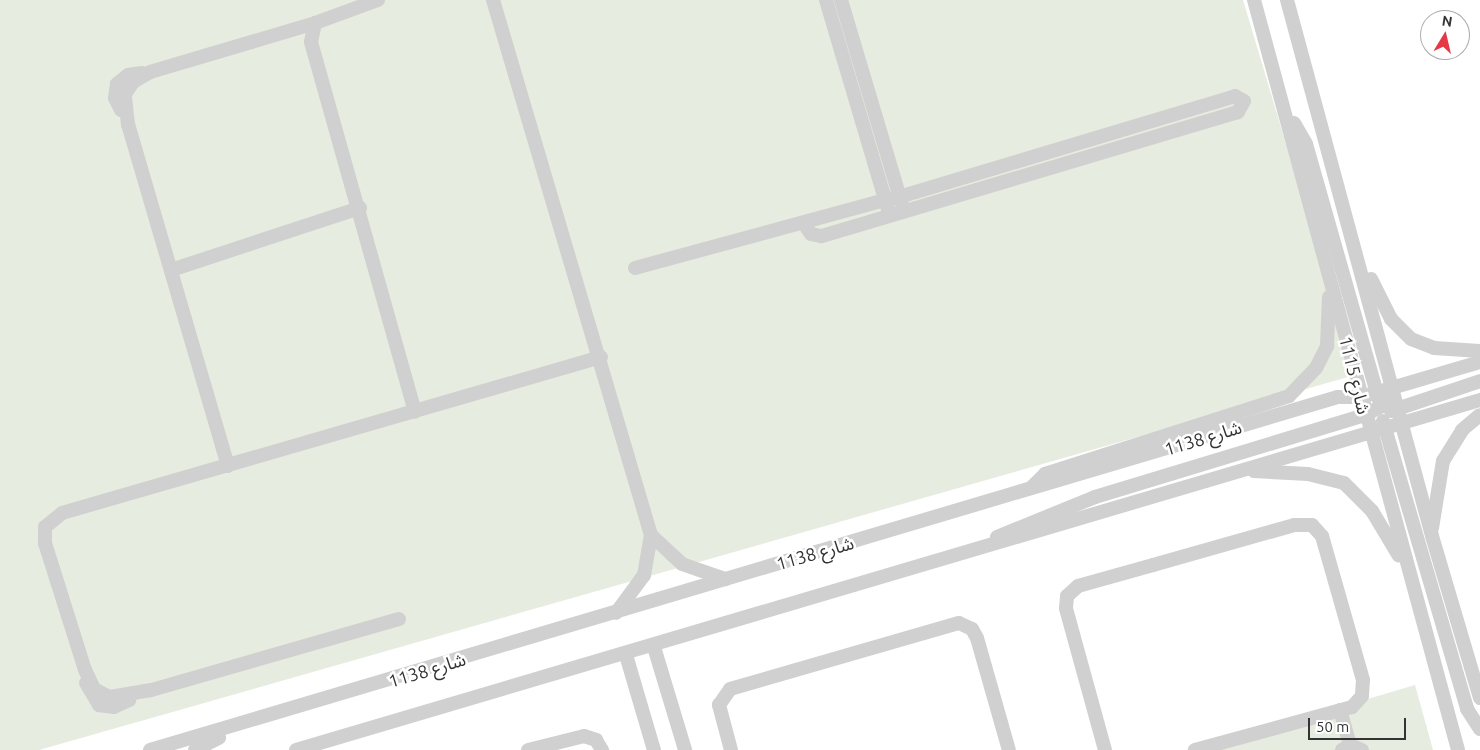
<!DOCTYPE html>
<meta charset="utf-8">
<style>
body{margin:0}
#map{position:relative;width:1480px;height:750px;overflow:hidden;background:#fff;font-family:Ubuntu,"Noto Sans Arabic",sans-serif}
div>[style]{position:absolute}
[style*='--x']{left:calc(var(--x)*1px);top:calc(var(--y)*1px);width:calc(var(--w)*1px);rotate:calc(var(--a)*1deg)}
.green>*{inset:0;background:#e6ecdf}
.minor>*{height:14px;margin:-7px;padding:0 7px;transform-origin:7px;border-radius:7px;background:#d0d0d0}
span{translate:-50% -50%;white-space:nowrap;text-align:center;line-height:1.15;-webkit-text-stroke:5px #fff;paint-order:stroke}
.street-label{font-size:18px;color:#333}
.north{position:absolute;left:1420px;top:10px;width:50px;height:50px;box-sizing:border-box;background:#fff;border:1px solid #adadad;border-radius:50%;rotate:9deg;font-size:14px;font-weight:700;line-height:20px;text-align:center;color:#333}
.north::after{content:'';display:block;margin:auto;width:18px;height:22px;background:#e63946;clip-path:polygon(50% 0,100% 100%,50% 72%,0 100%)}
.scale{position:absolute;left:1308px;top:718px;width:98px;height:22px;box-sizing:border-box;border:2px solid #333;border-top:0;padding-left:6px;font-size:15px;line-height:18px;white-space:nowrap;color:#333;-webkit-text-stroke:4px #fff;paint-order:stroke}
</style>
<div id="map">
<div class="green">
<div style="clip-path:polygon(0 0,1243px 0,1355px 375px,39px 750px,0 750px)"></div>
<div style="clip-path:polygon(1415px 685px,1433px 750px,1207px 750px,1206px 747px)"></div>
</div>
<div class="minor">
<div style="--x:378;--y:0;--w:67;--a:159.9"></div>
<div style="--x:315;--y:23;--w:19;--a:102"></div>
<div style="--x:311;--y:42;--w:384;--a:74.3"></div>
<div style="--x:493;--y:0;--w:558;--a:73.55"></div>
<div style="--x:651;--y:535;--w:41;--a:99.9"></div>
<div style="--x:644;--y:575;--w:47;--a:126.4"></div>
<div style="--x:826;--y:0;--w:218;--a:73.5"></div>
<div style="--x:841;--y:0;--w:214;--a:73.4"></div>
<div style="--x:1254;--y:0;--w:777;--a:74.78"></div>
<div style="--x:1287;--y:0;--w:555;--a:74.86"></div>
<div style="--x:1432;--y:536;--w:169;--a:73.5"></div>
<div style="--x:121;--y:110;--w:13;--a:-117"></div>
<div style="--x:115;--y:98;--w:14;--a:-82"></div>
<div style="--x:117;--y:84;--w:14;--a:-39"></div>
<div style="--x:128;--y:75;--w:14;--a:-8"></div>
<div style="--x:1294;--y:123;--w:24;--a:60"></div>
<div style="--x:1306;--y:144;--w:266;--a:74.1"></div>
<div style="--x:635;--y:268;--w:259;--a:-15.2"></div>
<div style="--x:885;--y:200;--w:14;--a:-12"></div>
<div style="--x:899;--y:197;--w:351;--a:-16.7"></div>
<div style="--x:1235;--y:96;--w:10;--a:29"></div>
<div style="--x:1244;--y:101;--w:13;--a:119"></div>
<div style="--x:1238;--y:112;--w:435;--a:163.4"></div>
<div style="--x:821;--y:236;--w:10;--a:-169"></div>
<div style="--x:811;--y:234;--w:14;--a:-124"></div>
<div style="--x:171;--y:270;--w:199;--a:-18.2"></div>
<div style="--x:1371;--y:279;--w:45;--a:63.4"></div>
<div style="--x:1391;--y:319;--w:28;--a:45"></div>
<div style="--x:1411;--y:339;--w:25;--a:21"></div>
<div style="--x:1434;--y:348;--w:46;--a:3.7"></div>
<div style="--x:1391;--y:411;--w:94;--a:-18.6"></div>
<div style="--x:1383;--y:421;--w:300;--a:73.7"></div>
<div style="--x:1467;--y:709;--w:24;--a:57"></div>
<div style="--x:228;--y:466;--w:355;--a:-106.3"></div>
<div style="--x:128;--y:125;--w:31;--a:-96"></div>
<div style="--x:125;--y:94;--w:14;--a:-56"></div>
<div style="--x:133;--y:82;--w:20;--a:-30"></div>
<div style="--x:150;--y:72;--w:172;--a:-16.5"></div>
<div style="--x:1254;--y:471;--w:54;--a:3.2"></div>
<div style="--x:1308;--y:474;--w:37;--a:14"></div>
<div style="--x:1344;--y:483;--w:40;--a:45"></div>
<div style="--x:1372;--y:511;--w:52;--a:59"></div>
<div style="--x:1031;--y:488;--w:20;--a:-45"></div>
<div style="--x:1045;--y:474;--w:256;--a:-17.7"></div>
<div style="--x:1289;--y:396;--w:39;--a:-46"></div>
<div style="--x:1316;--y:368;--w:25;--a:-63"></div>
<div style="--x:1327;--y:346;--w:49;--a:-87.7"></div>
<div style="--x:1432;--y:528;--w:68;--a:-80.7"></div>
<div style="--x:1443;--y:461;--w:36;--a:-58"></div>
<div style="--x:1462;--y:430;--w:23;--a:-40"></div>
<div style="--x:651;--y:535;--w:42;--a:43.1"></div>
<div style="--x:682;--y:564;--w:46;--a:19.2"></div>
<div style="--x:997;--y:537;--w:106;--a:-22.2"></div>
<div style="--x:1095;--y:497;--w:282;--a:-16.9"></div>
<div style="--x:1365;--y:415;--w:19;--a:-28"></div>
<div style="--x:1382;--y:406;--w:21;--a:-59"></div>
<div style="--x:399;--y:619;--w:258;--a:164"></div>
<div style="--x:151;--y:690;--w:43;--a:170.5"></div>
<div style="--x:109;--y:697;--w:17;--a:-152"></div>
<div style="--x:94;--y:689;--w:21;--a:-115"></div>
<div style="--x:85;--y:670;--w:133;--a:-107.5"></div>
<div style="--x:45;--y:543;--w:16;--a:-90"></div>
<div style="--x:45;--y:527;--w:22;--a:-39"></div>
<div style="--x:62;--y:513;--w:561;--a:-16.14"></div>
<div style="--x:654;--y:647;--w:108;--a:73.2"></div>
<div style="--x:626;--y:655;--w:99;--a:73.6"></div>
<div style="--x:86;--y:683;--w:26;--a:59"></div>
<div style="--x:99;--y:705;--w:15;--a:8"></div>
<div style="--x:114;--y:707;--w:17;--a:-25"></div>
<div style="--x:1340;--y:710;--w:36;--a:74"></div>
<div style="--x:150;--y:750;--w:1239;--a:-16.55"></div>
<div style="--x:1338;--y:397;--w:23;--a:0"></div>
<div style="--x:1361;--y:397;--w:124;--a:-16.4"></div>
<div style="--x:195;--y:750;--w:27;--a:-27"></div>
<div style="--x:296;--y:750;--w:1235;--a:-16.47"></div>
<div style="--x:528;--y:750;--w:58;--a:-14"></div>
<div style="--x:584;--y:736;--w:13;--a:18"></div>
<div style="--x:596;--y:740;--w:12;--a:59"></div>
<div style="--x:731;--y:750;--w:47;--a:-104.9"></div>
<div style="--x:719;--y:705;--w:19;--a:-55"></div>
<div style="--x:730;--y:689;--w:238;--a:-16.1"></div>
<div style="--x:959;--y:623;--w:14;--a:25"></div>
<div style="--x:972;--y:629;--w:10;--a:61"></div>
<div style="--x:977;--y:638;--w:116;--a:74.1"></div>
<div style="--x:1105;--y:750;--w:147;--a:-105.4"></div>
<div style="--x:1066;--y:608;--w:12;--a:-85"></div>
<div style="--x:1067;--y:596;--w:15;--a:-42"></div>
<div style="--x:1078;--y:586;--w:78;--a:-15.6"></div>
<div style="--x:1153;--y:565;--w:147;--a:-15.8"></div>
<div style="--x:1294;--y:525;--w:18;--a:0"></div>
<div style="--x:1312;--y:525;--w:15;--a:48"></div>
<div style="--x:1322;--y:536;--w:150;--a:74.1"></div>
<div style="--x:1363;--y:680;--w:16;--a:94"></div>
<div style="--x:1362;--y:696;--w:15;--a:132"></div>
<div style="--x:1352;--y:707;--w:163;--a:164.7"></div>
<div style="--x:1342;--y:750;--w:9;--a:-32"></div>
<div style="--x:1350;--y:745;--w:13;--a:23"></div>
</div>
<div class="street-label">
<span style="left:1355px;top:375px;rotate:76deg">شارع 1115</span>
<span style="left:1203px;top:438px;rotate:-17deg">شارع 1138</span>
<span style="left:815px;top:553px;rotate:-16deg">شارع 1138</span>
<span style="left:427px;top:670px;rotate:-17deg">شارع 1138</span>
</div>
<div class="north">N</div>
<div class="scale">50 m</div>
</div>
